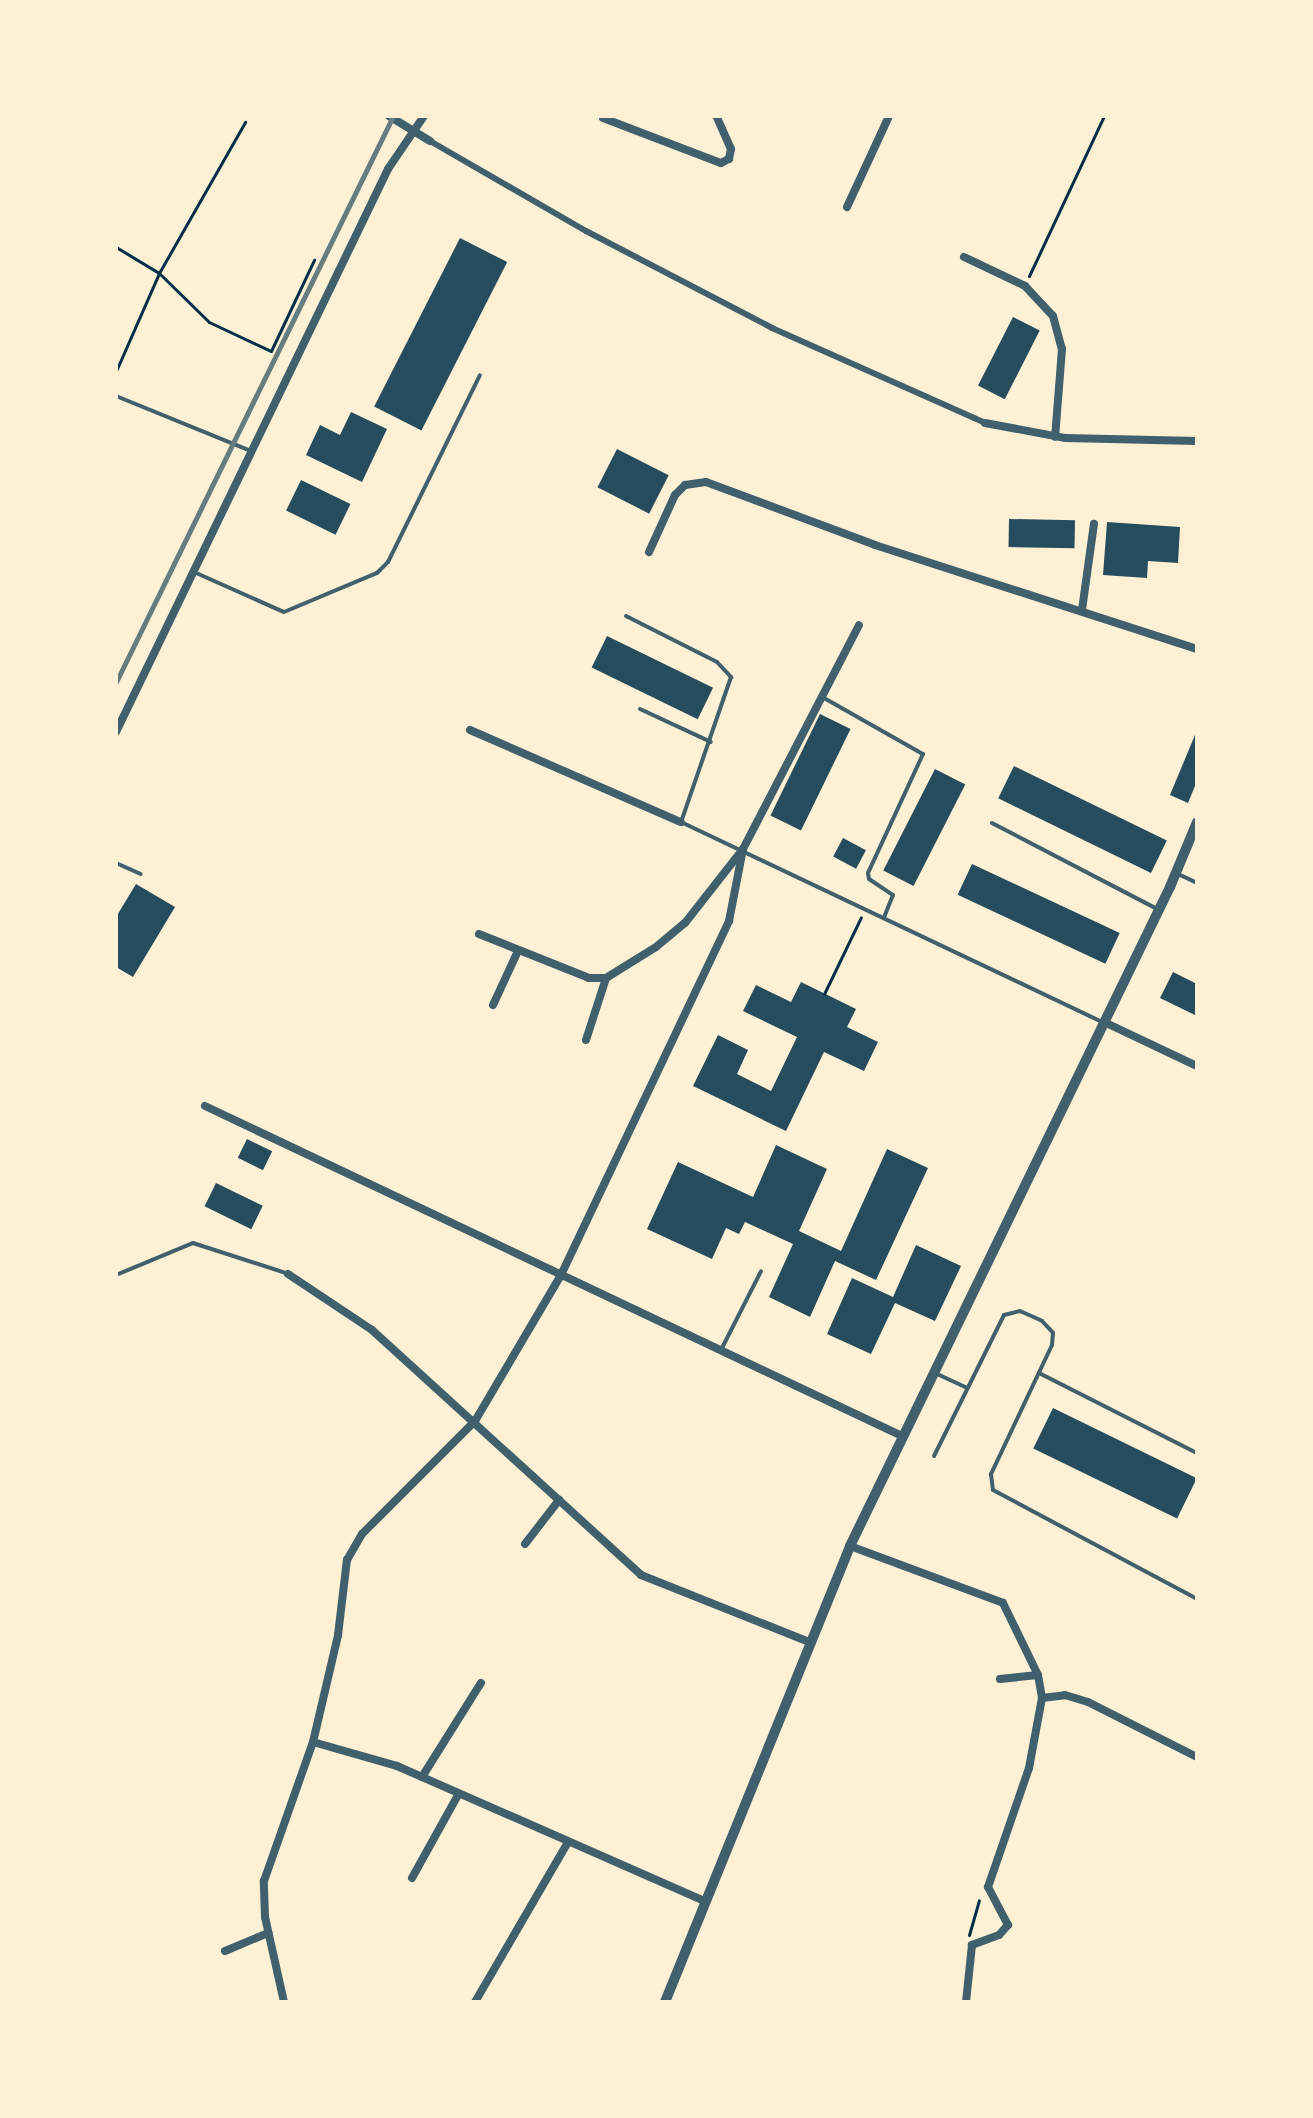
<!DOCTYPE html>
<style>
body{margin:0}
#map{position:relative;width:1313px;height:2118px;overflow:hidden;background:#fdf0d5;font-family:"Exo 2",sans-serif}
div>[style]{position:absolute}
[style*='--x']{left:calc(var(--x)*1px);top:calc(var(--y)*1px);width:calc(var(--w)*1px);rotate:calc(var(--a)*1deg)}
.building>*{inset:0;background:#264d5e;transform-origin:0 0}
.path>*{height:3px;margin:-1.5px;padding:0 1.5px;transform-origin:1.5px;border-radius:1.5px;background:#003049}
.service>*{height:4px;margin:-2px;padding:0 2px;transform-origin:2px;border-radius:2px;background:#3f606c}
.pedestrian>*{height:6px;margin:-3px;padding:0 3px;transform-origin:3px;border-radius:3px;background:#3f606c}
.minor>*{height:8px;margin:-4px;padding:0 4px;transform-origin:4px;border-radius:4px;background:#3f606c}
.tertiary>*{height:10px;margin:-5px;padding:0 5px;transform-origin:5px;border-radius:5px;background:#3f606c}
.rail>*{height:5px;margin:-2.5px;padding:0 2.5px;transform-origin:2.5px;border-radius:2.5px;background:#657d81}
span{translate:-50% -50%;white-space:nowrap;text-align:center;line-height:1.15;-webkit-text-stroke:8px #fdf0d5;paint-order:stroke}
.frame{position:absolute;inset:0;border:118px solid #fdf0d5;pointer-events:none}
</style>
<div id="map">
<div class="building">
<div style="left:460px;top:238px;width:53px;height:189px;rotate:27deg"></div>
<div style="left:1013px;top:317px;width:30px;height:77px;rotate:27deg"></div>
<div style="clip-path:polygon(351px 412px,387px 429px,362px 482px,306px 455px,320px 425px,340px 435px)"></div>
<div style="left:617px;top:449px;width:58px;height:43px;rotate:27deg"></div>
<div style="left:301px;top:480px;width:55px;height:34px;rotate:26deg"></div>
<div style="left:1009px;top:519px;width:66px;height:28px;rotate:1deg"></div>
<div style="clip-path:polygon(1107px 522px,1180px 527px,1178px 563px,1148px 561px,1147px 578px,1103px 575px)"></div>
<div style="left:607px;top:636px;width:118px;height:35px;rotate:26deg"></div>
<div style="left:820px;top:714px;width:34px;height:113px;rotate:26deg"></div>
<div style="clip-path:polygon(1197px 730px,1197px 781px,1188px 803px,1170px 795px)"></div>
<div style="left:1014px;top:766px;width:170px;height:36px;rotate:26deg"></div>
<div style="left:935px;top:769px;width:34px;height:114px;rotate:27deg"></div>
<div style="left:843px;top:838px;width:26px;height:21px;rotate:28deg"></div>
<div style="left:972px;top:864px;width:163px;height:34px;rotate:25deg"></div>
<div style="clip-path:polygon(136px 884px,175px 907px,133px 977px,116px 967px,116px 917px)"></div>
<div style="clip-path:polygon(1173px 972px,1197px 984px,1197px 1016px,1160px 998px)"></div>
<div style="clip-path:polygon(801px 982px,856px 1009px,847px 1027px,878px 1042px,864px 1071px,824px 1052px,786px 1131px,693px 1086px,718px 1035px,748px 1050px,737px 1074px,771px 1091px,797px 1037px,743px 1011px,756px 985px,791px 1002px)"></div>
<div style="left:247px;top:1139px;width:28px;height:21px;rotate:26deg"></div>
<div style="clip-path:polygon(776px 1145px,827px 1169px,799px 1231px,841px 1251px,887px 1149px,928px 1168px,876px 1280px,835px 1261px,810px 1317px,769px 1297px,793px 1244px,745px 1222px,739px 1234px,726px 1228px,712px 1259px,647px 1229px,678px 1162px,753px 1197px)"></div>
<div style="left:216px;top:1183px;width:52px;height:26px;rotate:26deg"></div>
<div style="clip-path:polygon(916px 1245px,961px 1266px,935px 1321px,895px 1303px,871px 1354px,827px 1334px,852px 1278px,893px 1297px)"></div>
<div style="left:1053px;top:1408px;width:160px;height:45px;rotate:26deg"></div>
</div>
<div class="path">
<div style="--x:116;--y:247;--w:50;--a:31.2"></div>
<div style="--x:159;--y:273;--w:70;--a:44.4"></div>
<div style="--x:209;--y:322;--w:68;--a:25.1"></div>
<div style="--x:271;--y:351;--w:101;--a:-64.7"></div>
<div style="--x:1029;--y:276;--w:177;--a:-64.9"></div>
<div style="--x:116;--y:371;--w:107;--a:-66.3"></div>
<div style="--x:159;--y:273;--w:174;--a:-60.3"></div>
<div style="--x:824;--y:994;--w:85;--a:-64.3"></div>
<div style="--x:969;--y:1935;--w:36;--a:-74"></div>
</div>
<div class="service">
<div style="--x:116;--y:396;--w:146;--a:22.2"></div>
<div style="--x:194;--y:572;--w:98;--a:24"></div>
<div style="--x:284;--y:612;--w:101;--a:-22.8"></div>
<div style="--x:377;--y:573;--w:16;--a:-45"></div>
<div style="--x:388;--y:562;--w:208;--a:-63.8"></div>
<div style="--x:626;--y:616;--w:102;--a:26.8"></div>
<div style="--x:717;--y:662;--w:21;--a:47"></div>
<div style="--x:731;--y:677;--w:153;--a:109"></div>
<div style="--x:681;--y:822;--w:465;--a:25.4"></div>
<div style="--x:824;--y:698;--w:114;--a:29.5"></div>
<div style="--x:923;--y:754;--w:131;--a:114.8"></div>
<div style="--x:868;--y:873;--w:6;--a:81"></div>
<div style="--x:869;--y:879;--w:29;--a:34"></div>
<div style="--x:893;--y:895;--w:22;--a:112"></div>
<div style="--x:640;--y:709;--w:78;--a:24.9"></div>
<div style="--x:992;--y:823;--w:186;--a:27.5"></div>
<div style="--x:116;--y:863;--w:27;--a:24"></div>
<div style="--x:1178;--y:874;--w:21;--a:25"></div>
<div style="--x:116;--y:1275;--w:83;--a:-22.6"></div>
<div style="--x:193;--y:1243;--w:98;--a:17.9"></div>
<div style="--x:722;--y:1348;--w:86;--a:-63.1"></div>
<div style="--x:935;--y:1373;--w:35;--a:25"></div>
<div style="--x:1039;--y:1373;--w:177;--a:26.9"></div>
<div style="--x:934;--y:1456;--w:157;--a:-63.6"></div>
<div style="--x:1004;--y:1315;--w:16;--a:-14"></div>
<div style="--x:1020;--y:1311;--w:24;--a:24"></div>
<div style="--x:1042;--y:1321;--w:16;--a:47"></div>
<div style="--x:1053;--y:1333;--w:12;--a:95"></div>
<div style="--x:1052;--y:1345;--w:143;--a:115.3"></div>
<div style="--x:991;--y:1474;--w:16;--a:83"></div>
<div style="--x:993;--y:1490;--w:231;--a:28.1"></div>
</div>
<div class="pedestrian">
<div style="--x:430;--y:141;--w:180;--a:30"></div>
<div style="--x:586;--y:231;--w:210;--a:27.5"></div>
<div style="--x:772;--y:328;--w:233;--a:24"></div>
</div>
<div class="minor">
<div style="--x:389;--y:116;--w:48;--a:31.4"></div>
<div style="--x:603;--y:118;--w:126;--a:20.9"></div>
<div style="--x:721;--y:163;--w:9;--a:-27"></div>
<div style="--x:729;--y:159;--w:10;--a:-79"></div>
<div style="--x:731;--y:149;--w:36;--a:-114"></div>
<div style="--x:847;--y:207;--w:100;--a:-65.2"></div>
<div style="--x:964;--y:257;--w:68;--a:25.4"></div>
<div style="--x:1025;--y:286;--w:41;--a:47"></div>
<div style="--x:1053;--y:316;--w:34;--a:75"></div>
<div style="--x:1062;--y:349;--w:88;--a:94.5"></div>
<div style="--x:985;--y:423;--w:81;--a:10.6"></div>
<div style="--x:1065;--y:438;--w:132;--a:1.3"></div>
<div style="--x:649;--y:552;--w:63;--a:-65.5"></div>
<div style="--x:675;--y:495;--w:14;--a:-45"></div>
<div style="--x:685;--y:485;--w:21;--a:-8"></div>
<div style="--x:706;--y:482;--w:180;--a:20.4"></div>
<div style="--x:875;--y:545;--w:338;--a:17.9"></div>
<div style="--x:1082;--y:610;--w:87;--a:-82.1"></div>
<div style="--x:470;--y:730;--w:230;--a:23.6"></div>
<div style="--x:116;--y:732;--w:625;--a:-64.21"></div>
<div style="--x:388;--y:169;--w:64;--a:-55.8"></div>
<div style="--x:479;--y:934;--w:118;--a:21.8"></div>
<div style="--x:589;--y:978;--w:17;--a:0"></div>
<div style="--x:606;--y:978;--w:59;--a:-31.8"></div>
<div style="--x:656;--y:947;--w:38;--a:-40"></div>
<div style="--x:685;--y:923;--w:94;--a:-51.9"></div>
<div style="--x:743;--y:849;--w:252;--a:-62.6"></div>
<div style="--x:493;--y:1005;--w:60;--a:-65.2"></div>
<div style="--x:1104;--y:1022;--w:103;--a:25.3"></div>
<div style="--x:586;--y:1040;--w:65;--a:-72.1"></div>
<div style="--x:205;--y:1106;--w:771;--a:25.34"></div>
<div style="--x:288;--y:1274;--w:101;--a:33.7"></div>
<div style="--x:372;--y:1330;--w:364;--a:42.3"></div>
<div style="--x:641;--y:1575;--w:181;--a:21.7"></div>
<div style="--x:525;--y:1544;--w:56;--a:-52.3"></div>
<div style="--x:850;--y:1546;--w:163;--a:20.4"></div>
<div style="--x:1003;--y:1603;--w:80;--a:64.1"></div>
<div style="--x:1038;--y:1675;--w:23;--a:80"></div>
<div style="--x:1042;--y:1698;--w:71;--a:100.5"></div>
<div style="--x:1029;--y:1768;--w:126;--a:109"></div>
<div style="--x:988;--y:1887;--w:43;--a:62.2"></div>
<div style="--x:1008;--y:1925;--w:13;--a:132"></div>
<div style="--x:999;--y:1935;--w:29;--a:160"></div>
<div style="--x:972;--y:1945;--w:57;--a:96"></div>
<div style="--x:1000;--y:1679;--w:38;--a:-6"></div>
<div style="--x:1042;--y:1698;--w:23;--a:-7"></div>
<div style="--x:1065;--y:1695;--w:24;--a:17"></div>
<div style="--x:1088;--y:1702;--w:122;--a:26.8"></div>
<div style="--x:313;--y:1742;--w:87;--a:15.9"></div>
<div style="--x:397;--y:1766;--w:336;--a:23.7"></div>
<div style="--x:422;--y:1777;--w:111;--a:-57.9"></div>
<div style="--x:412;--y:1878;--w:95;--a:-61"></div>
<div style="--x:225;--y:1951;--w:47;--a:-22.7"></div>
<div style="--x:284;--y:2002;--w:87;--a:-102.6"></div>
<div style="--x:265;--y:1917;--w:36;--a:-92"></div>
<div style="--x:264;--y:1881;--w:147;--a:-70.6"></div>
<div style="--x:313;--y:1742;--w:110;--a:-76.8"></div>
<div style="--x:338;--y:1635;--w:76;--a:-83.2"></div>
<div style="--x:347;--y:1560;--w:30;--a:-60"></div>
<div style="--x:362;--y:1534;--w:160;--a:-45"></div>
<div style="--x:475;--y:1421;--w:169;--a:-59.5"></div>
<div style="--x:561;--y:1275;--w:392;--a:-64.6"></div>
<div style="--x:729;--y:921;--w:73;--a:-79"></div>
<div style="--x:475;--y:2002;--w:183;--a:-59.8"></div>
</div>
<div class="tertiary">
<div style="--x:665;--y:2002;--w:492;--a:-67.9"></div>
<div style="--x:850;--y:1546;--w:733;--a:-64.1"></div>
<div style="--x:1170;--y:887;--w:70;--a:-67.4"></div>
</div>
<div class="rail">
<div style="--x:116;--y:682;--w:630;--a:-63.92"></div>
</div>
<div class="frame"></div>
</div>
